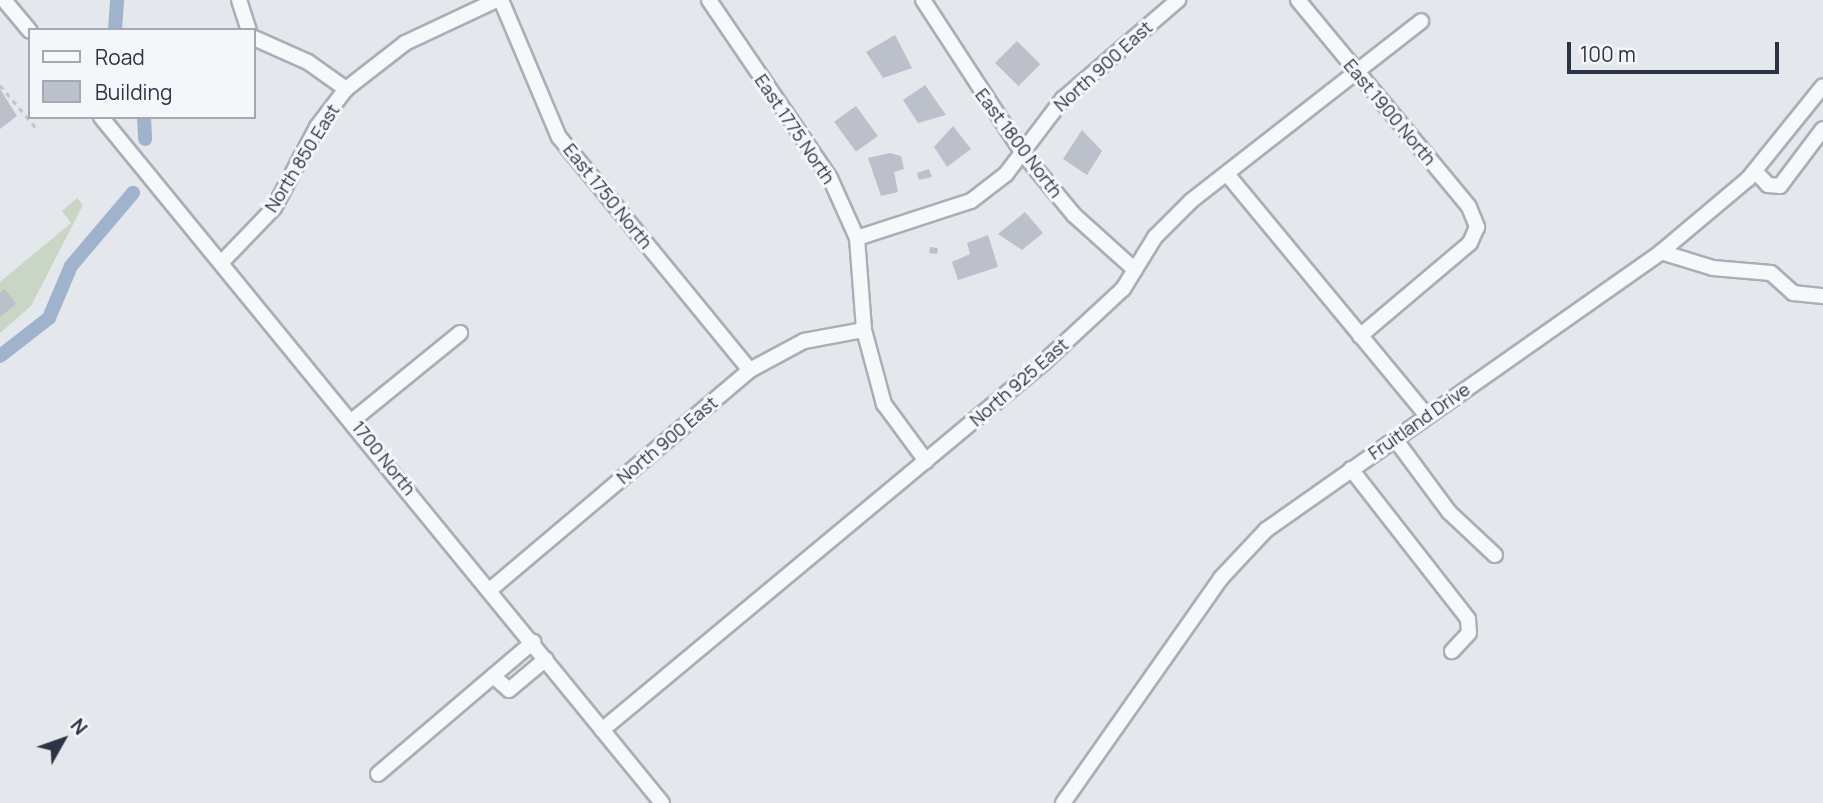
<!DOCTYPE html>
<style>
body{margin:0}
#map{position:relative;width:1823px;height:803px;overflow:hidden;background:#e4e7ec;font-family:Manrope,sans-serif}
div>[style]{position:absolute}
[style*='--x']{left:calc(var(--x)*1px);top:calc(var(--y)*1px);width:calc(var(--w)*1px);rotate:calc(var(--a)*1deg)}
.green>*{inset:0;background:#c9d6c5}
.canal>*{height:14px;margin:-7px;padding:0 7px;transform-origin:7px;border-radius:7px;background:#9fb4cc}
.building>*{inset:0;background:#bbc0ca;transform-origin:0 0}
.path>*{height:2.5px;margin-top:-1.25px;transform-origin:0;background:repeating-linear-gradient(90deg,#c2c5cb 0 5px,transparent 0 10px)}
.roads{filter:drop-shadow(2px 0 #a9aeb7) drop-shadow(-2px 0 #a9aeb7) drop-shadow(0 2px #a9aeb7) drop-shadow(0 -2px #a9aeb7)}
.minor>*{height:14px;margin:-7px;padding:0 7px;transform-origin:7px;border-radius:7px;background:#f7f8fa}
span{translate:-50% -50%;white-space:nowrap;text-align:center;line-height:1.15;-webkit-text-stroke:6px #f4f6f9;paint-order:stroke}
.street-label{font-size:18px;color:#2b3445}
.legend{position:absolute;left:28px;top:28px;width:228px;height:91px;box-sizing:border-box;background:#f4f6f9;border:2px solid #a4a8b1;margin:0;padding:9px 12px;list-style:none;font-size:21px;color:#2b3445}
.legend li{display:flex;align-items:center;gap:14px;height:35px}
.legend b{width:35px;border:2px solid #a4a8b1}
.north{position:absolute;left:28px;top:705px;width:70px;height:70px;-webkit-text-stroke:5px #f4f6f9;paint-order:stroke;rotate:50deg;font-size:19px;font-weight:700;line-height:28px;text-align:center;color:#2b3445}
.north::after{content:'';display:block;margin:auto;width:24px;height:32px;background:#2b3445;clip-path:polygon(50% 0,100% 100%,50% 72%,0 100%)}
.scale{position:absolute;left:1567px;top:42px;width:212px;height:32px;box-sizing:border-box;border:4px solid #2b3445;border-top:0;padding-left:9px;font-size:21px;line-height:24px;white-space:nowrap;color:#2b3445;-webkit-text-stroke:5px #f4f6f9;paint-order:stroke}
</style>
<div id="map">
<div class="green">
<div style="clip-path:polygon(77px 198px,83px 205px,31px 306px,0 333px,0 282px,71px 223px,62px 211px)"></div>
</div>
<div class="canal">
<div style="--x:115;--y:30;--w:30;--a:-86"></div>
<div style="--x:144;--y:117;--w:22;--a:87"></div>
<div style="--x:0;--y:356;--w:62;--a:-37.8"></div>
<div style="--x:49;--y:318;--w:56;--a:-67.1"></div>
<div style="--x:71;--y:266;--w:96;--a:-49.7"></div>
</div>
<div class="building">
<div style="clip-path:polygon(895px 35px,912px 68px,883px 78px,866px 52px)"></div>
<div style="left:1017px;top:41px;width:33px;height:31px;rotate:45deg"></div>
<div style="clip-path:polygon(925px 85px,946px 115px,918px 123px,903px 100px)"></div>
<div style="clip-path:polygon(0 89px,17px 116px,0 129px)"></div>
<div style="left:856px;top:106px;width:37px;height:27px;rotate:54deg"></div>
<div style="clip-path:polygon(953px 126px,971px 149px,947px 167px,934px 147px)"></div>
<div style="clip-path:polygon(1082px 130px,1102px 151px,1087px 175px,1063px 159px)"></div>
<div style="clip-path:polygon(890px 153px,901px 156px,904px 169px,894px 172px,898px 192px,881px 196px,868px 158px)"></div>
<div style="clip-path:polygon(929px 169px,932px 177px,919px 180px,917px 173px)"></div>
<div style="clip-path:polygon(1025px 212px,1043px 233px,1022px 250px,998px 234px)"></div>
<div style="clip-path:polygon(988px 235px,998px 267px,958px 280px,952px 262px,970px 254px,967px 243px)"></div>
<div style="left:930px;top:247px;width:8px;height:6px;rotate:7deg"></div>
<div style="clip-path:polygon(5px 289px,16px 304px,0 317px,0 293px)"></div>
</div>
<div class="path">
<div style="--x:0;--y:85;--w:57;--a:49.9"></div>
</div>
<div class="roads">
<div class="minor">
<div style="--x:4;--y:0;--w:40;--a:50"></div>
<div style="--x:239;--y:0;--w:32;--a:72"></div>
<div style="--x:501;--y:0;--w:149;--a:67.1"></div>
<div style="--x:559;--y:137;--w:301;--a:50.7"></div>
<div style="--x:709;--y:0;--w:215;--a:55.8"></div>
<div style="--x:830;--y:178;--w:66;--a:65.8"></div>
<div style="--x:857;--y:238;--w:92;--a:85.6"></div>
<div style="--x:864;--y:330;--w:77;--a:74.9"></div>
<div style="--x:884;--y:404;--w:71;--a:53.6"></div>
<div style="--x:923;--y:0;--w:181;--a:56.9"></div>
<div style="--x:1022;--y:152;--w:82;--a:50.5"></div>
<div style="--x:1074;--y:215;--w:82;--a:42"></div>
<div style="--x:1298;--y:0;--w:268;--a:50.4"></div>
<div style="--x:1469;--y:207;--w:22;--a:68"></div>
<div style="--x:1477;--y:227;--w:17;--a:114"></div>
<div style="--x:1470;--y:243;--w:144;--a:139.8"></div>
<div style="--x:254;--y:38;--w:59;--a:24"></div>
<div style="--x:308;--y:62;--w:47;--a:35.4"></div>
<div style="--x:101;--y:117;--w:886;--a:50.72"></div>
<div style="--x:1755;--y:171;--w:19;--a:47"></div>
<div style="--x:1768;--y:185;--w:12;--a:5"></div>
<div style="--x:1780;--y:186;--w:71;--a:-53"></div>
<div style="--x:1227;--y:174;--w:314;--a:50.4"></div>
<div style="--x:857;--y:238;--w:120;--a:-18"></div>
<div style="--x:971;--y:201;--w:44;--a:-37.6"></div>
<div style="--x:1006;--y:174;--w:94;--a:-52.8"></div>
<div style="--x:1063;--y:99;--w:152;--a:-40.7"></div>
<div style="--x:1661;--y:252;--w:54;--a:17.1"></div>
<div style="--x:1713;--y:268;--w:58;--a:4.9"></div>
<div style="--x:1771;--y:273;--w:30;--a:42"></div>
<div style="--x:1793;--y:293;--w:30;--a:6"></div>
<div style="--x:221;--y:263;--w:76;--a:-46.1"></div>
<div style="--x:274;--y:208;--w:92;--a:-62"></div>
<div style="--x:317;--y:127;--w:48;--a:-52.7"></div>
<div style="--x:346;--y:89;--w:75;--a:-37.9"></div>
<div style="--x:405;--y:43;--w:102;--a:-25.1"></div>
<div style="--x:353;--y:420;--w:138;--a:-39.1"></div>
<div style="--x:1395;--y:439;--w:91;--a:53.5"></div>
<div style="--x:1449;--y:512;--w:63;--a:43.1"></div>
<div style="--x:1351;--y:469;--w:190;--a:52"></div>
<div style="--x:1468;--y:619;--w:14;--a:86"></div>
<div style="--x:1469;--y:633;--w:25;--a:133"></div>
<div style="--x:491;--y:589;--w:339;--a:-40.2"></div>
<div style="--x:750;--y:370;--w:61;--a:-28.2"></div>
<div style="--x:804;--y:341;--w:61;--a:-10.4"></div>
<div style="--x:493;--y:676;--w:21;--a:41"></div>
<div style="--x:509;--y:690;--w:48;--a:-40"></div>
<div style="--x:602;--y:730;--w:574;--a:-39.77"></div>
<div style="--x:1043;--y:363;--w:109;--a:-42.8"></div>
<div style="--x:1123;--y:289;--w:61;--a:-58.4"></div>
<div style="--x:1155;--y:237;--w:51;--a:-45"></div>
<div style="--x:1191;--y:201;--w:292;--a:-38"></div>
<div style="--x:378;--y:774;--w:204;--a:-40.4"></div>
<div style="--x:1063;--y:803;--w:275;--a:-54.9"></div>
<div style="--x:1221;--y:578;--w:66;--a:-46.8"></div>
<div style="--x:1266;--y:530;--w:483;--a:-35.1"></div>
<div style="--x:1661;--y:252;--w:114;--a:-40"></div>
<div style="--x:1748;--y:179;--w:119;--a:-51.1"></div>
</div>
</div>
<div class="street-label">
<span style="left:1103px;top:66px;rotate:-42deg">North 900 East</span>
<span style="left:1390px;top:112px;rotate:50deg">East 1900 North</span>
<span style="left:795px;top:129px;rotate:56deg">East 1775 North</span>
<span style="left:1019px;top:143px;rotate:53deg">East 1800 North</span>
<span style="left:302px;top:158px;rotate:-58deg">North 850 East</span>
<span style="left:608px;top:196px;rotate:51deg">East 1750 North</span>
<span style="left:1019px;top:382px;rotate:-41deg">North 925 East</span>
<span style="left:1419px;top:421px;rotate:-35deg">Fruitland Drive</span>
<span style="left:667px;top:440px;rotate:-40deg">North 900 East</span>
<span style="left:384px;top:458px;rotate:51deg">1700 North</span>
</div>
<ul class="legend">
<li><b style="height:9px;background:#f7f8fa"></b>Road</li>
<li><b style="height:19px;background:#bbc0ca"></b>Building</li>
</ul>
<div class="north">N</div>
<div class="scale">100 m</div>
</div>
